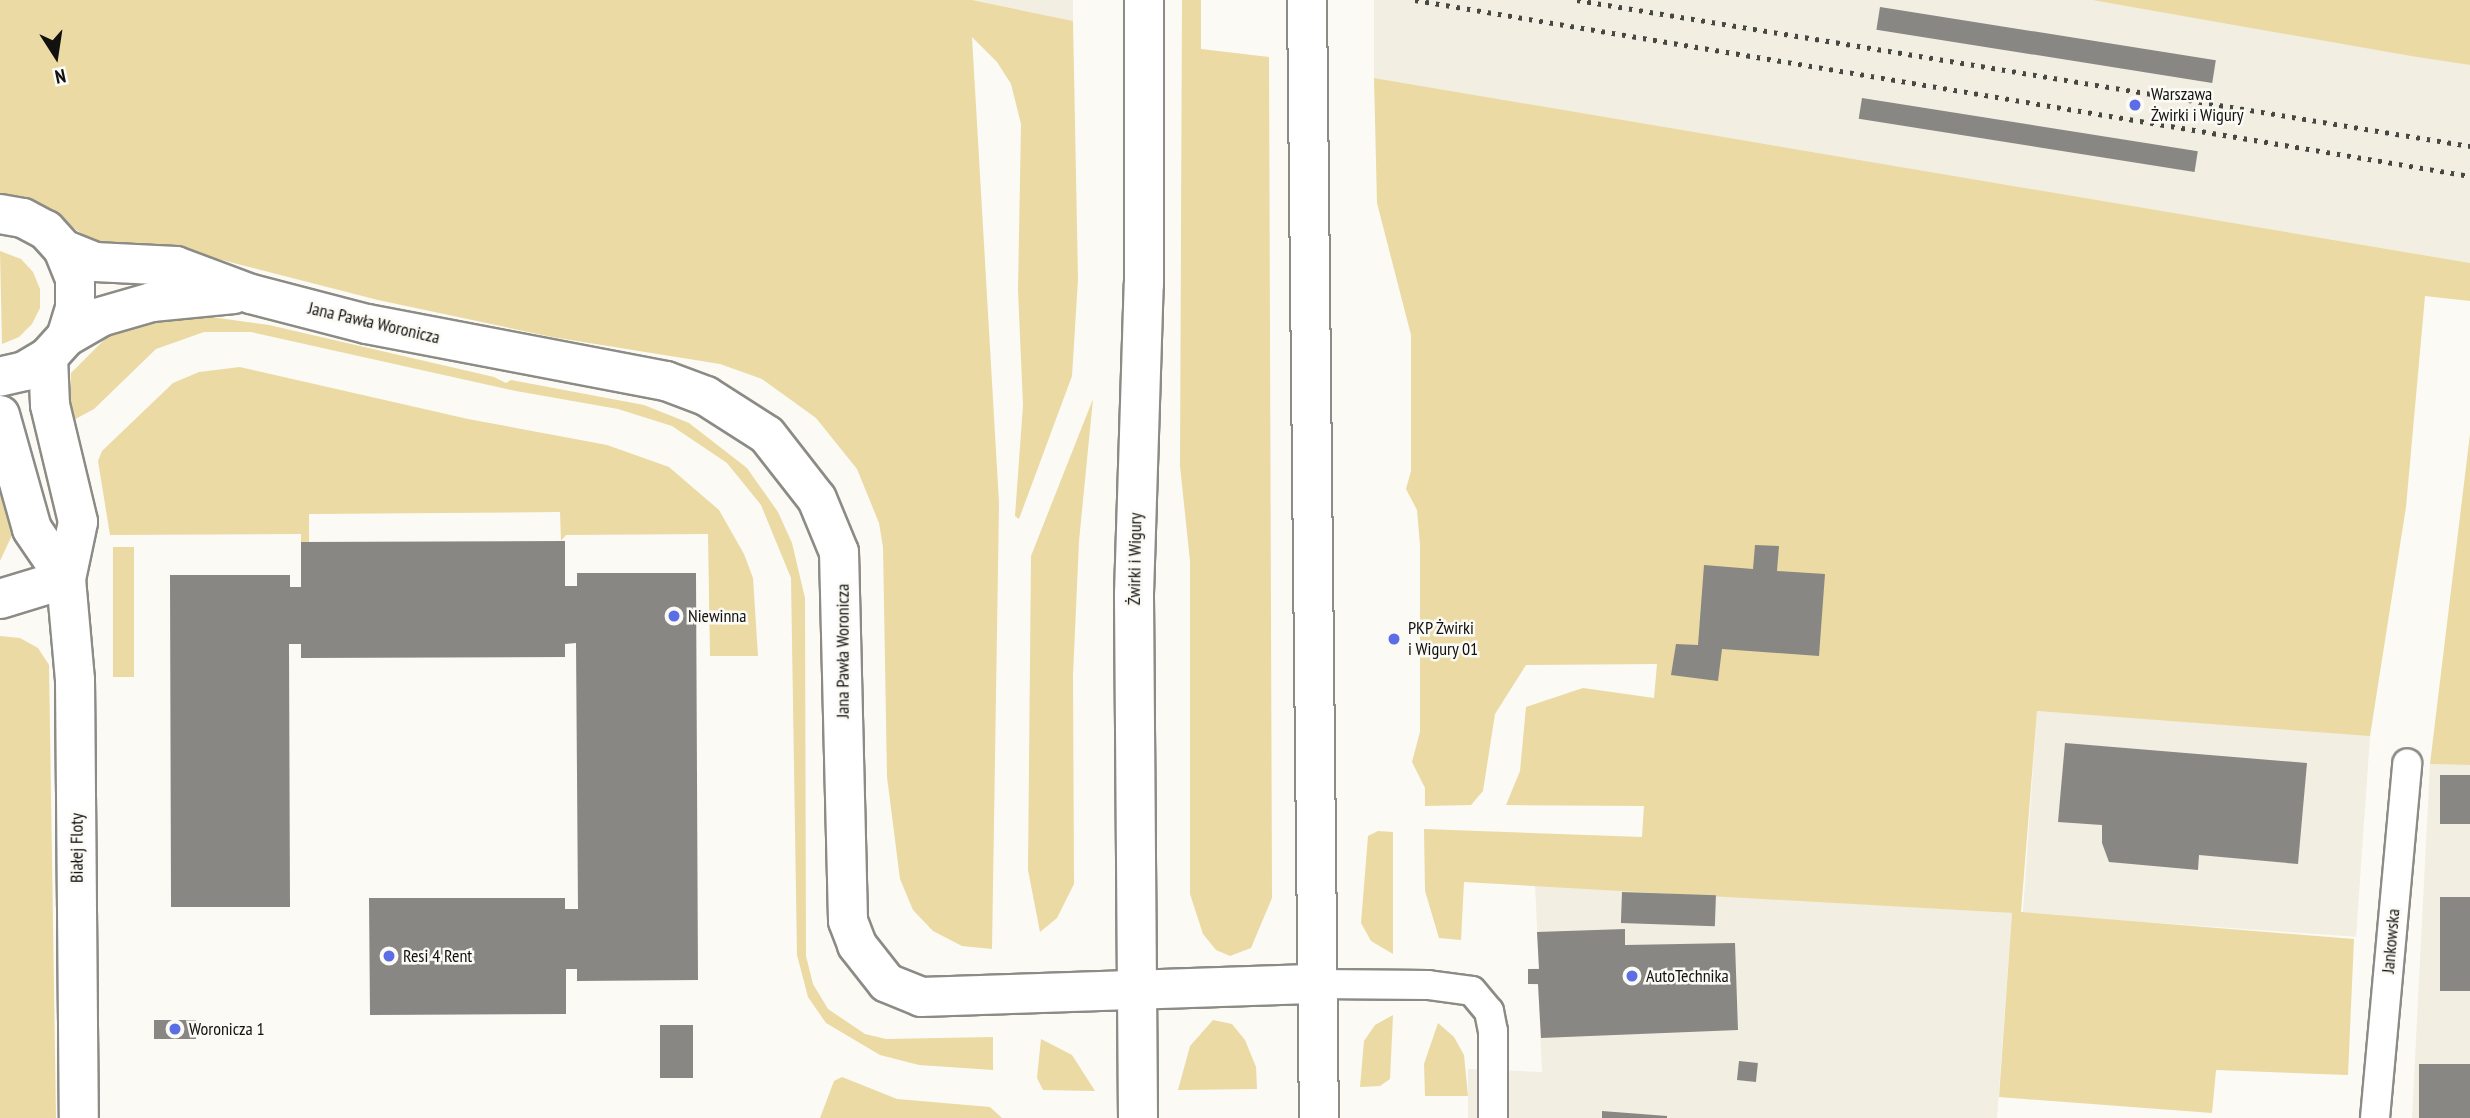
<!DOCTYPE html>
<meta charset="utf-8">
<style>
body{margin:0}
#map{position:relative;width:2470px;height:1118px;overflow:hidden;background:#fbfaf5;font-family:"PT Sans Narrow",sans-serif}
div>[style]{position:absolute}
[style*='--x']{left:calc(var(--x)*1px);top:calc(var(--y)*1px);width:calc(var(--w)*1px);rotate:calc(var(--a)*1deg)}
.built>*{inset:0;background:#f2eee2;transform-origin:0 0}
.green>*{inset:0;background:#ebdaa3;transform-origin:0 0}
.building>*{inset:0;background:#888783;transform-origin:0 0}
.roads{filter:drop-shadow(2px 0 #8c8b86) drop-shadow(-2px 0 #8c8b86) drop-shadow(0 2px #8c8b86) drop-shadow(0 -2px #8c8b86)}
.service>*{height:28px;margin:-14px;padding:0 14px;transform-origin:14px;border-radius:14px;background:#fff}
.minor>*{height:38px;margin:-19px;padding:0 19px;transform-origin:19px;border-radius:19px;background:#fff}
.tertiary>*{height:38px;margin:-19px;padding:0 19px;transform-origin:19px;border-radius:19px;background:#fff}
.secondary>*{height:38px;margin:-19px;padding:0 19px;transform-origin:19px;border-radius:19px;background:#fff}
.rail>*{height:5px;margin-top:-2.5px;transform-origin:0;background:repeating-linear-gradient(90deg,#474744 0 3.5px,transparent 0 10.5px)}
.dots>*{width:19px;height:19px;translate:-50% -50%;box-sizing:border-box;border:4px solid #fbfaf5;border-radius:50%}
span{translate:-50% -50%;white-space:nowrap;text-align:center;line-height:1.15;-webkit-text-stroke:5px #fbfaf5;paint-order:stroke}
.poi-label{font-size:18px;color:#11110f}
.left{translate:0 -50%;text-align:left}
.street-label{font-size:18px;color:#11110f}
.north{position:absolute;left:21px;top:21px;width:70px;height:70px;-webkit-text-stroke:5px #fbfaf5;paint-order:stroke;rotate:168deg;font-size:19px;font-weight:700;line-height:28px;text-align:center;color:#11110f}
.north::after{content:'';display:block;margin:auto;width:24px;height:32px;background:#11110f;clip-path:polygon(50% 0,100% 100%,50% 72%,0 100%)}
</style>
<div id="map">
<div class="built">
<div style="clip-path:polygon(972px 0,1073px 0,1073px 21px)"></div>
<div style="clip-path:polygon(1374px 0,2092px 0,2470px 65px,2470px 263px,1374px 78px)"></div>
<div style="left:2037px;top:711px;width:334px;height:203px;rotate:4deg"></div>
<div style="clip-path:polygon(2430px 764px,2470px 765px,2470px 1118px,2412px 1118px)"></div>
<div style="clip-path:polygon(1535px 885px,2012px 913px,1997px 1118px,1468px 1118px,1468px 1069px,1542px 1072px,1538px 985px,1528px 984px,1528px 969px,1539px 968px)"></div>
</div>
<div class="green">
<div style="clip-path:polygon(0 0,972px 0,1073px 21px,1078px 279px,1072px 376px,1019px 519px,1015px 516px,1023px 405px,1018px 290px,1021px 124px,1011px 84px,997px 62px,972px 37px,999px 503px,992px 949px,962px 946px,933px 931px,913px 910px,900px 879px,887px 777px,883px 547px,879px 523px,857px 469px,816px 418px,762px 379px,720px 364px,552px 337px,378px 300px,187px 251px,109px 247px,89px 239px,39px 203px,0 193px)"></div>
<div style="clip-path:polygon(1182px 0,1201px 0,1201px 49px,1269px 57px,1272px 898px,1251px 948px,1230px 956px,1216px 950px,1203px 934px,1190px 894px,1190px 561px,1180px 466px)"></div>
<div style="clip-path:polygon(2092px 0,2470px 0,2470px 65px,2411px 56px)"></div>
<div style="clip-path:polygon(1374px 78px,2470px 263px,2470px 301px,2425px 296px,2406px 507px,2370px 736px,2037px 711px,2021px 912px,2354px 939px,2348px 1075px,2216px 1070px,2212px 1113px,1999px 1097px,2012px 913px,1464px 882px,1461px 940px,1439px 938px,1425px 891px,1424px 829px,1642px 837px,1644px 806px,1506px 805px,1520px 771px,1526px 707px,1583px 688px,1654px 698px,1657px 664px,1526px 665px,1495px 714px,1483px 791px,1471px 805px,1425px 806px,1425px 788px,1412px 762px,1420px 732px,1420px 545px,1417px 510px,1406px 489px,1411px 471px,1411px 335px,1377px 203px)"></div>
<div style="clip-path:polygon(0 251px,21px 259px,33px 272px,40px 289px,40px 308px,32px 324px,19px 337px,2px 344px)"></div>
<div style="clip-path:polygon(211px 317px,269px 325px,494px 377px,506px 383px,511px 380px,644px 405px,689px 423px,747px 468px,778px 512px,792px 543px,805px 598px,806px 956px,813px 984px,828px 1009px,865px 1034px,886px 1039px,993px 1037px,993px 1070px,919px 1065px,880px 1055px,826px 1023px,808px 997px,797px 955px,791px 578px,761px 505px,727px 463px,672px 426px,618px 409px,516px 391px,251px 332px,204px 332px,156px 349px,94px 409px,68px 423px,71px 373px,110px 334px,151px 322px)"></div>
<div style="clip-path:polygon(240px 367px,468px 419px,607px 445px,669px 467px,719px 510px,744px 554px,753px 578px,758px 656px,710px 656px,708px 534px,566px 535px,561px 541px,560px 512px,309px 514px,309px 542px,301px 542px,301px 534px,110px 535px,98px 461px,102px 451px,173px 383px,199px 372px)"></div>
<div style="clip-path:polygon(1093px 399px,1079px 541px,1073px 675px,1074px 884px,1057px 918px,1040px 932px,1028px 870px,1031px 556px)"></div>
<div style="clip-path:polygon(2470px 434px,2470px 765px,2430px 764px)"></div>
<div style="clip-path:polygon(8px 494px,13px 533px,0 561px,0 496px)"></div>
<div style="left:134px;top:547px;width:130px;height:21px;rotate:90deg"></div>
<div style="clip-path:polygon(0 636px,20px 638px,38px 648px,49px 665px,56px 1118px,0 1118px)"></div>
<div style="clip-path:polygon(1378px 831px,1393px 832px,1393px 954px,1371px 941px,1361px 923px,1368px 836px)"></div>
<div style="clip-path:polygon(1393px 1015px,1390px 1079px,1380px 1086px,1360px 1087px,1364px 1041px,1375px 1025px)"></div>
<div style="clip-path:polygon(1213px 1020px,1232px 1024px,1245px 1040px,1256px 1067px,1257px 1089px,1178px 1090px,1190px 1046px)"></div>
<div style="clip-path:polygon(1438px 1023px,1454px 1037px,1464px 1055px,1468px 1096px,1425px 1096px,1424px 1064px)"></div>
<div style="clip-path:polygon(1041px 1039px,1072px 1055px,1095px 1091px,1043px 1090px,1037px 1078px)"></div>
<div style="clip-path:polygon(842px 1077px,897px 1099px,990px 1107px,1002px 1118px,820px 1118px,834px 1081px)"></div>
</div>
<div class="building">
<div style="left:1880px;top:7px;width:340px;height:23px;rotate:9deg"></div>
<div style="left:1862px;top:98px;width:340px;height:21px;rotate:9deg"></div>
<div style="clip-path:polygon(565px 541px,565px 586px,577px 586px,577px 573px,696px 573px,698px 980px,577px 981px,577px 969px,566px 969px,566px 1014px,370px 1015px,369px 898px,565px 898px,565px 909px,578px 909px,576px 643px,565px 644px,565px 657px,301px 658px,301px 644px,289px 644px,290px 907px,171px 907px,170px 575px,290px 575px,290px 587px,301px 587px,301px 542px)"></div>
<div style="clip-path:polygon(1755px 545px,1779px 546px,1777px 571px,1825px 574px,1819px 656px,1722px 649px,1718px 681px,1671px 675px,1676px 644px,1698px 645px,1704px 565px,1753px 569px)"></div>
<div style="clip-path:polygon(2065px 743px,2307px 763px,2298px 864px,2199px 855px,2198px 870px,2109px 862px,2102px 843px,2102px 825px,2058px 822px)"></div>
<div style="left:2440px;top:775px;width:30px;height:49px"></div>
<div style="left:1622px;top:892px;width:94px;height:31px;rotate:2deg"></div>
<div style="left:2440px;top:897px;width:30px;height:94px"></div>
<div style="clip-path:polygon(1625px 929px,1625px 945px,1735px 943px,1738px 1030px,1541px 1038px,1538px 984px,1528px 984px,1528px 969px,1539px 969px,1537px 932px)"></div>
<div style="left:154px;top:1020px;width:42px;height:19px"></div>
<div style="left:660px;top:1025px;width:33px;height:53px"></div>
<div style="left:1739px;top:1061px;width:19px;height:19px;rotate:6deg"></div>
<div style="left:2419px;top:1064px;width:51px;height:54px"></div>
<div style="clip-path:polygon(1602px 1111px,1667px 1116px,1667px 1118px,1602px 1118px)"></div>
</div>
<div class="roads">
<div class="service">
<div style="--x:1318;--y:984;--w:110;--a:0.5"></div>
<div style="--x:1428;--y:985;--w:44;--a:7.8"></div>
<div style="--x:1472;--y:991;--w:26;--a:50"></div>
<div style="--x:1489;--y:1011;--w:20;--a:79"></div>
<div style="--x:1493;--y:1031;--w:87;--a:90"></div>
<div style="--x:2375;--y:1118;--w:356;--a:-84.8"></div>
</div>
<div class="minor">
<div style="--x:48;--y:357;--w:48;--a:87.6"></div>
<div style="--x:50;--y:405;--w:120;--a:76.5"></div>
<div style="--x:78;--y:522;--w:58;--a:101.9"></div>
<div style="--x:66;--y:579;--w:101;--a:84.9"></div>
<div style="--x:75;--y:680;--w:438;--a:89.5"></div>
<div style="--x:0;--y:415;--w:118;--a:74.3"></div>
<div style="--x:32;--y:529;--w:60;--a:55.8"></div>
<div style="--x:0;--y:599;--w:69;--a:-16.9"></div>
</div>
<div class="tertiary">
<div style="--x:0;--y:214;--w:23;--a:10"></div>
<div style="--x:23;--y:218;--w:26;--a:28"></div>
<div style="--x:46;--y:230;--w:25;--a:48"></div>
<div style="--x:63;--y:249;--w:31;--a:68"></div>
<div style="--x:75;--y:278;--w:30;--a:90"></div>
<div style="--x:75;--y:308;--w:30;--a:107"></div>
<div style="--x:66;--y:337;--w:27;--a:132"></div>
<div style="--x:48;--y:357;--w:27;--a:149"></div>
<div style="--x:25;--y:371;--w:26;--a:167"></div>
<div style="--x:63;--y:249;--w:35;--a:22"></div>
<div style="--x:95;--y:262;--w:81;--a:2.8"></div>
<div style="--x:176;--y:266;--w:80;--a:20.5"></div>
<div style="--x:251;--y:294;--w:120;--a:14.5"></div>
<div style="--x:367;--y:324;--w:304;--a:10.8"></div>
<div style="--x:666;--y:381;--w:43;--a:20.6"></div>
<div style="--x:706;--y:396;--w:72;--a:32.6"></div>
<div style="--x:767;--y:435;--w:81;--a:52"></div>
<div style="--x:817;--y:499;--w:57;--a:67.5"></div>
<div style="--x:839;--y:552;--w:369;--a:88.6"></div>
<div style="--x:848;--y:921;--w:26;--a:69"></div>
<div style="--x:857;--y:945;--w:48;--a:51.7"></div>
<div style="--x:887;--y:983;--w:37;--a:22"></div>
<div style="--x:921;--y:997;--w:397;--a:-1.9"></div>
<div style="--x:66;--y:337;--w:39;--a:-30"></div>
<div style="--x:100;--y:317;--w:54;--a:-16.1"></div>
<div style="--x:152;--y:302;--w:82;--a:-5.6"></div>
</div>
<div class="secondary">
<div style="--x:1307;--y:0;--w:1118;--a:89.39"></div>
<div style="--x:1138;--y:1118;--w:524;--a:-90.44"></div>
<div style="--x:1134;--y:594;--w:310;--a:-88.2"></div>
<div style="--x:1144;--y:284;--w:284;--a:-90"></div>
</div>
</div>
<div class="rail">
<div style="--x:1415;--y:0;--w:1070;--a:9.47"></div>
<div style="--x:1577;--y:0;--w:905;--a:9.29"></div>
</div>
<div class="dots">
<div style="left:2135px;top:105px;background:#5c6ee5"></div>
<div style="left:674px;top:616px;background:#5c6ee5"></div>
<div style="left:1394px;top:639px;background:#5c6ee5"></div>
<div style="left:389px;top:956px;background:#5c6ee5"></div>
<div style="left:1632px;top:976px;background:#5c6ee5"></div>
<div style="left:175px;top:1029px;background:#5c6ee5"></div>
</div>
<div class="poi-label">
<span class="left" style="left:2151px;top:105px">Warszawa<br>Żwirki i Wigury</span>
<span class="left" style="left:688px;top:616px">Niewinna</span>
<span class="left" style="left:1408px;top:639px">PKP Żwirki<br>i Wigury 01</span>
<span class="left" style="left:403px;top:956px">Resi 4 Rent</span>
<span class="left" style="left:1646px;top:976px">AutoTechnika</span>
<span class="left" style="left:189px;top:1029px">Woronicza 1</span>
</div>
<div class="street-label">
<span style="left:374px;top:323px;rotate:13deg">Jana Pawła Woronicza</span>
<span style="left:1135px;top:559px;rotate:-89deg">Żwirki i Wigury</span>
<span style="left:843px;top:651px;rotate:-90deg">Jana Pawła Woronicza</span>
<span style="left:77px;top:848px;rotate:-90deg">Białej Floty</span>
<span style="left:2391px;top:941px;rotate:-85deg">Jankowska</span>
</div>
<div class="north">N</div>
</div>
